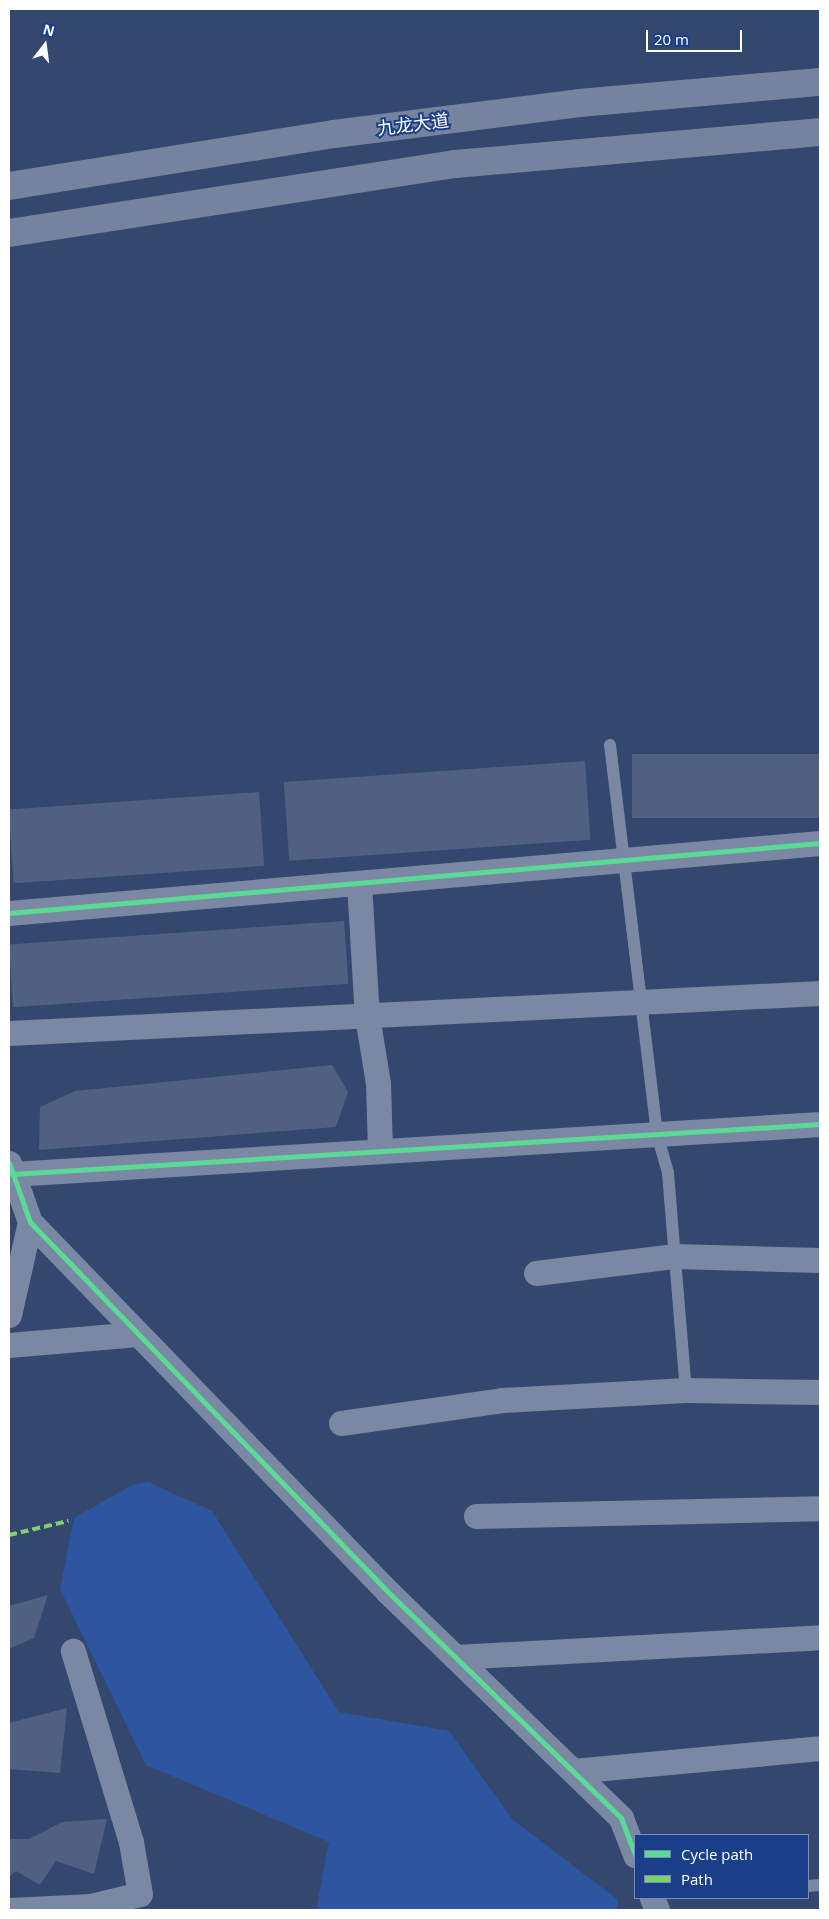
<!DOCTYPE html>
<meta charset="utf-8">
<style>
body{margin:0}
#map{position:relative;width:829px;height:1919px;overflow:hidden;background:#33476f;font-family:"Open Sans","Noto Sans SC",sans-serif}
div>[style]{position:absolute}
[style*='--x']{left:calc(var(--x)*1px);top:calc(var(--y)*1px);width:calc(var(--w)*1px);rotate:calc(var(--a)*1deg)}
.green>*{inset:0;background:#2e559f}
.building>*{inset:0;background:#506080;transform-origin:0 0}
.lane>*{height:12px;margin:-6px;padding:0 6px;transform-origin:6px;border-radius:6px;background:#7a88a4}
.street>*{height:25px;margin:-12.5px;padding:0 12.5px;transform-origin:12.5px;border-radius:12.5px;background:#7a88a4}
.secondary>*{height:28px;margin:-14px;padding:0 14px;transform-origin:14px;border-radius:14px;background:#75839f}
.quiet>*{height:4px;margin-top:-2px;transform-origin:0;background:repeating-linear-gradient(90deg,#7cd36c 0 8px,transparent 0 12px)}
.cycleway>*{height:5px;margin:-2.5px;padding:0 2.5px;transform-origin:2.5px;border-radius:2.5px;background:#5adb95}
span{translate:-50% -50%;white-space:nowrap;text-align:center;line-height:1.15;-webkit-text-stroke:4px #1a3f88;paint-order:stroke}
.street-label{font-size:18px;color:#fff}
.frame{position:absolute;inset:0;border:10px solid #fff;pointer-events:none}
.legend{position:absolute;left:634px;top:1834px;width:175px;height:65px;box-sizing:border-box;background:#1a3f88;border:1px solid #768cb8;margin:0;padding:6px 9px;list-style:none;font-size:15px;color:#fff}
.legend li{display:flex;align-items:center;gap:10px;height:25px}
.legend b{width:25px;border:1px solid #768cb8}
.north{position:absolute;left:20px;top:20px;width:50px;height:50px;-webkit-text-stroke:4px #1a3f88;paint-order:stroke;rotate:15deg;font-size:14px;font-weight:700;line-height:20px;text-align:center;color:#fff}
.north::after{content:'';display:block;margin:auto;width:18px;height:22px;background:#fff;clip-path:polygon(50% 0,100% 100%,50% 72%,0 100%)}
.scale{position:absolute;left:646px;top:30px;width:96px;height:22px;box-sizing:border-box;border:2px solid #fff;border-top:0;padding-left:6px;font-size:15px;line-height:18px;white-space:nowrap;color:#fff;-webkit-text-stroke:4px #1a3f88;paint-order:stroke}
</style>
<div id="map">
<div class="green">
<div style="clip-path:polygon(148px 1482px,212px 1511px,339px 1712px,449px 1731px,513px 1820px,617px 1899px,618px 1910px,316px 1910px,329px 1842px,146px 1765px,60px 1589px,74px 1518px,132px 1485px)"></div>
</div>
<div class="building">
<div style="left:820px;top:754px;width:64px;height:188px;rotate:90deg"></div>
<div style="left:585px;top:761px;width:79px;height:302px;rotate:86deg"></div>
<div style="left:259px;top:792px;width:74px;height:251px;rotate:86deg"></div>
<div style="left:344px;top:921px;width:63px;height:336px;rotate:86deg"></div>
<div style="clip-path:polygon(332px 1065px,348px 1092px,336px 1127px,39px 1150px,40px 1107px,75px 1091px)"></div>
<div style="clip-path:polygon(48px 1595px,34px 1638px,9px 1649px,9px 1606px)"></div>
<div style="clip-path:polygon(67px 1708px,60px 1773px,9px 1769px,9px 1723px)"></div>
<div style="clip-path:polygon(107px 1819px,94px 1874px,56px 1861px,40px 1885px,16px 1871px,9px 1877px,9px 1839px,29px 1839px,62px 1822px)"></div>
</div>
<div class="lane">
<div style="--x:610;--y:745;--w:392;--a:83.1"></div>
<div style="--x:657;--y:1134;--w:41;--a:74.2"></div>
<div style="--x:668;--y:1173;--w:218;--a:85.3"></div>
<div style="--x:808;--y:1886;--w:12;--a:-5"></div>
</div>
<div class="street">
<div style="--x:359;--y:883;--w:133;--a:86.6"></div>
<div style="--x:367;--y:1016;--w:68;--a:80.7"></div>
<div style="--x:378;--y:1083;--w:68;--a:88.3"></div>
<div style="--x:9;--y:913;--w:814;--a:-4.93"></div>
<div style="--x:9;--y:1033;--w:812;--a:-2.82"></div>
<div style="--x:9;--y:1163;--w:63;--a:70.4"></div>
<div style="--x:30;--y:1222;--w:515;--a:45.94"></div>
<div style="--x:388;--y:1592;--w:325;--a:44.1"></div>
<div style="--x:621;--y:1818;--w:40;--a:69"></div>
<div style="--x:12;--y:1174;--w:810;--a:-3.54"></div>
<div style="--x:536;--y:1273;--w:140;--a:-7"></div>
<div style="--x:675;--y:1256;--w:145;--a:1.6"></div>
<div style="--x:9;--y:1315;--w:95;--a:-77.3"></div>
<div style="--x:9;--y:1345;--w:129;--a:-4.9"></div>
<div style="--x:341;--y:1423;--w:163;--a:-8.1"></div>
<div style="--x:502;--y:1400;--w:184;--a:-3.1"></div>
<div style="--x:686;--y:1390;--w:134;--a:0.9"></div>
<div style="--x:476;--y:1516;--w:344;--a:-1.3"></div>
<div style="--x:455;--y:1657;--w:366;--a:-3.1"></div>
<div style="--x:573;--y:1771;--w:248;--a:-5.3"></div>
<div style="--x:652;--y:1898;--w:13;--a:67"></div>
<div style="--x:10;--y:1910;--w:81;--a:-2.8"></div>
<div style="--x:91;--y:1906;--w:50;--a:-13.8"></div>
<div style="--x:140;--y:1894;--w:53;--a:-99.8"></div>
<div style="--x:131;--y:1842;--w:200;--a:-106.9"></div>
</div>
<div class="secondary">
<div style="--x:9;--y:186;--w:329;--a:-9.1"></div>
<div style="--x:334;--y:134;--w:247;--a:-7.2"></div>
<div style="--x:579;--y:103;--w:242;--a:-5"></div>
<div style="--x:9;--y:233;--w:451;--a:-8.8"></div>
<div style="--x:455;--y:164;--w:366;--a:-5"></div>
</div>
<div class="quiet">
<div style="--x:9;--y:1535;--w:61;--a:-13.3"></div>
</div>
<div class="cycleway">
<div style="--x:9;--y:913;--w:814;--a:-4.93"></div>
<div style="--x:9;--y:1163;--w:63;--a:70.4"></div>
<div style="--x:30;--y:1222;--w:515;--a:45.94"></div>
<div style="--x:388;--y:1592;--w:325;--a:44.1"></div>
<div style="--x:621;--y:1818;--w:40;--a:69"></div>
<div style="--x:12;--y:1174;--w:810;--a:-3.54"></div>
</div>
<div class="street-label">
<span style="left:413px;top:124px;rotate:-7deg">九龙大道</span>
</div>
<div class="frame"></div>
<ul class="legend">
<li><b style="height:6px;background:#5adb95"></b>Cycle path</li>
<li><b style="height:6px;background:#7cd36c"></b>Path</li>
</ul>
<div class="north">N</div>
<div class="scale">20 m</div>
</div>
